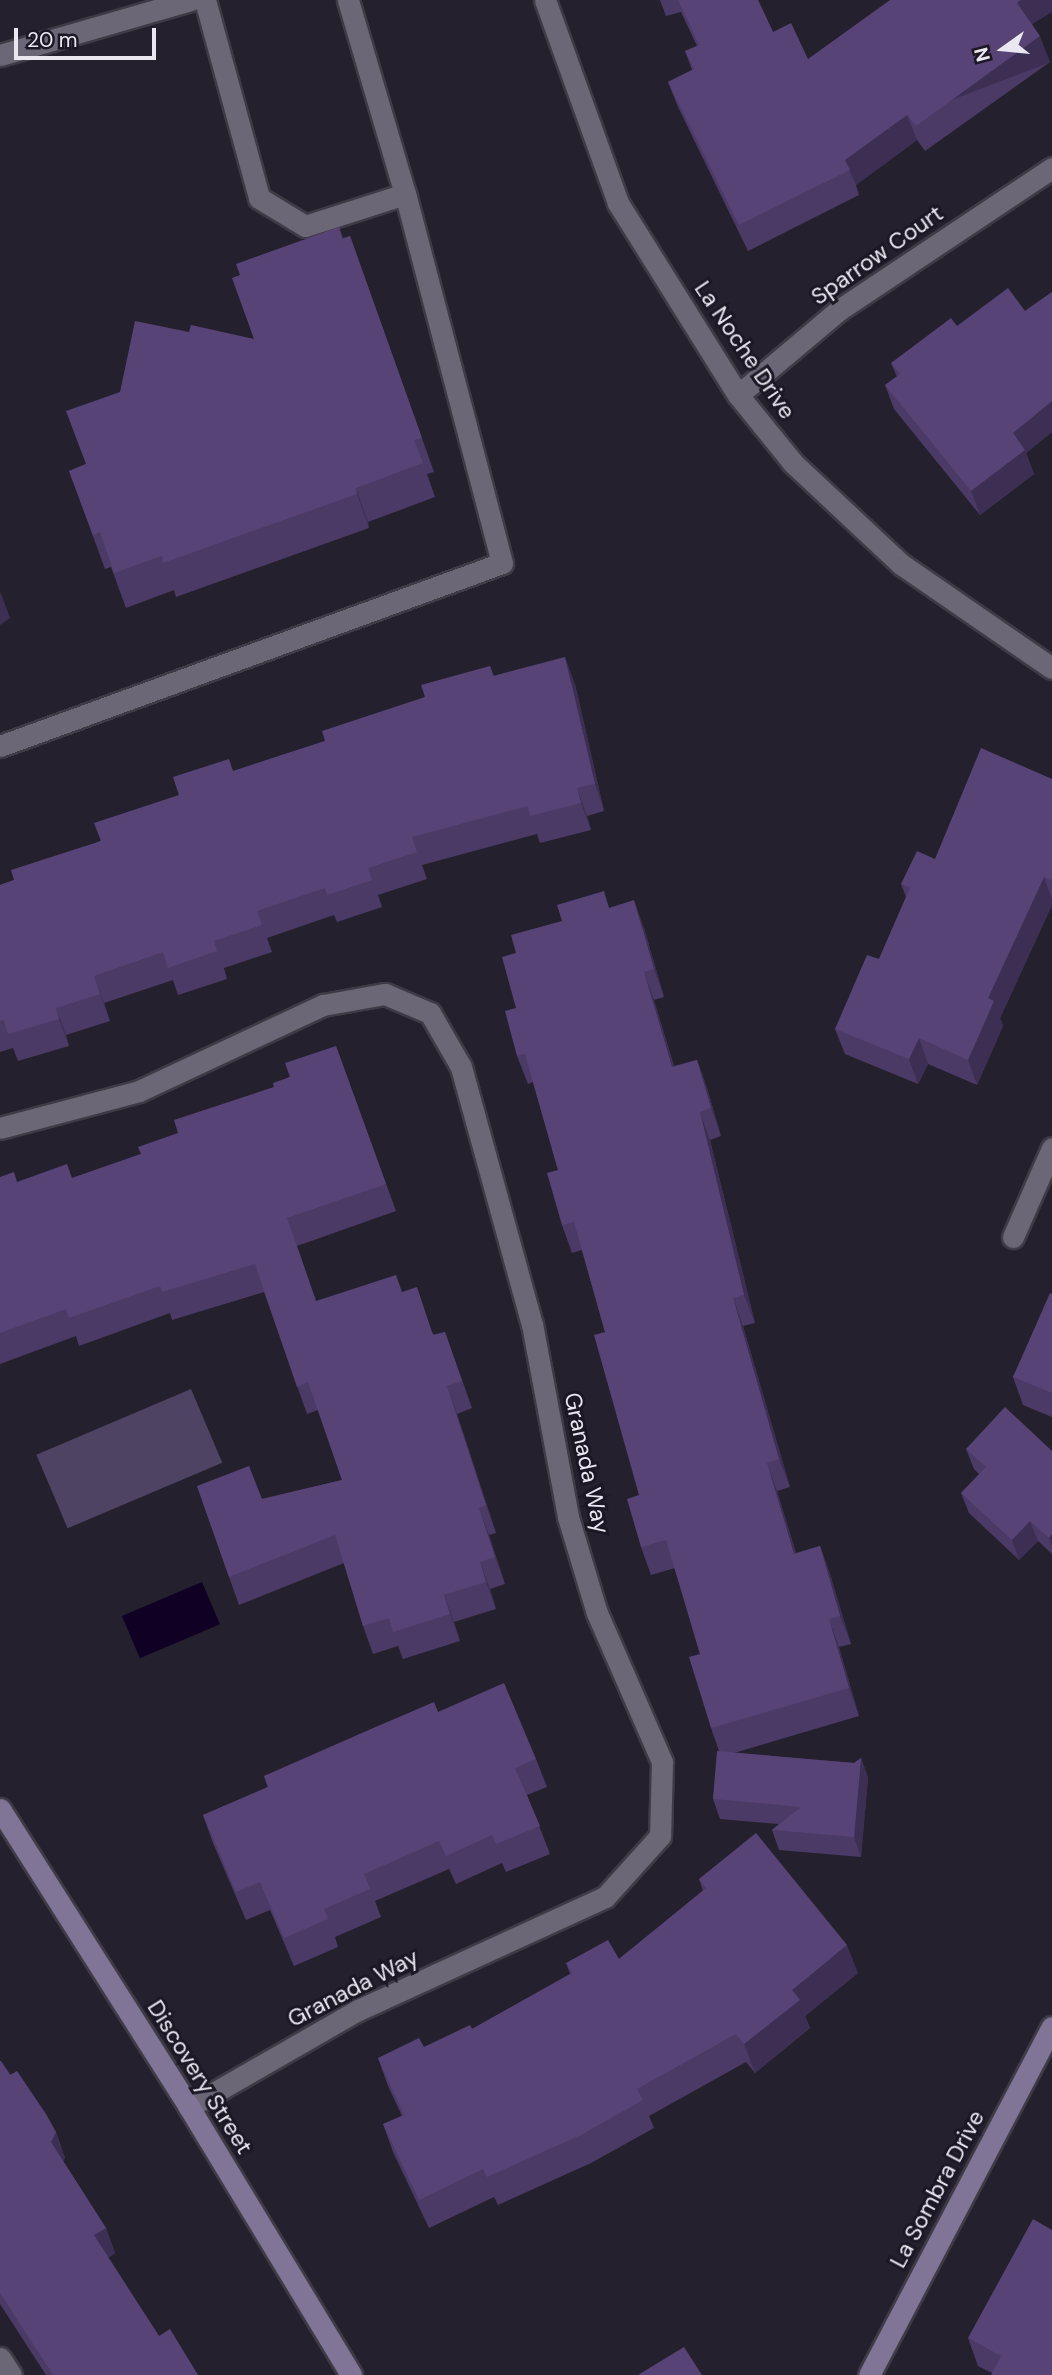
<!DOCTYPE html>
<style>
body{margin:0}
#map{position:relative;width:1052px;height:2375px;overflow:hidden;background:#25202e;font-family:"DM Sans",sans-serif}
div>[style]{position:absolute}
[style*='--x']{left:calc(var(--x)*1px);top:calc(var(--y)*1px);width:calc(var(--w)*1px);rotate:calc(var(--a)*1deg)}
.green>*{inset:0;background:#4f4363;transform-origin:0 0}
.water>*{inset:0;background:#100024;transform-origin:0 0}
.roads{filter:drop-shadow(2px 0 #3f3b46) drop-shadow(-2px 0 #3f3b46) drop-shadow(0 2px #3f3b46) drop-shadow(0 -2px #3f3b46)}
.lane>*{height:21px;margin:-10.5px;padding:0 10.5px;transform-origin:10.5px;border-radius:10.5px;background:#6c6777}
.street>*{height:21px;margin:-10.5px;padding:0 10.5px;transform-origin:10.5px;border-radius:10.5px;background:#6c6777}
.secondary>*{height:21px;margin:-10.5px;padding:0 10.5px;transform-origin:10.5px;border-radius:10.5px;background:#817597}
.wall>*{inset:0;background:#4b3a65}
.shaded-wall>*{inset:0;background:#3d2f53;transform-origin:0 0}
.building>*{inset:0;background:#574376}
span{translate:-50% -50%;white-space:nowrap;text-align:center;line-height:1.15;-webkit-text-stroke:6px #1c1724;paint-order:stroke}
.street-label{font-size:23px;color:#ebe7f1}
.north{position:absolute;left:968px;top:14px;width:70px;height:70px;-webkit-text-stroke:5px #1c1724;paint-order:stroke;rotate:255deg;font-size:19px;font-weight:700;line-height:28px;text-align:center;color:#ebe7f1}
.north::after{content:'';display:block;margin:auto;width:24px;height:32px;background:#ebe7f1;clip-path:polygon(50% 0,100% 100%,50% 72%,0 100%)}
.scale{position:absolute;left:14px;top:28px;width:142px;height:32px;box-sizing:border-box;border:4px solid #ebe7f1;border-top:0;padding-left:9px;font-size:21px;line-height:24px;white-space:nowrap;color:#ebe7f1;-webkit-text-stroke:5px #1c1724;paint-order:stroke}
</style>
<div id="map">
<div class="green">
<div style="left:191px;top:1389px;width:80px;height:168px;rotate:67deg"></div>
</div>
<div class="water">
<div style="left:202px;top:1582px;width:46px;height:87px;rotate:67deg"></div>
</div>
<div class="roads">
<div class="lane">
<div style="--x:205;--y:0;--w:205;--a:74.7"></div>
<div style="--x:259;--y:198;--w:54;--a:31.3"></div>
<div style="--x:305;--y:226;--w:105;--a:-17.7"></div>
<div style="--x:0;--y:55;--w:199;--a:-16.1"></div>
<div style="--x:0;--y:746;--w:534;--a:-20.03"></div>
<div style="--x:502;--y:563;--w:382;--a:-104.7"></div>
<div style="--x:405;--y:194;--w:202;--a:-106.4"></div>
</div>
<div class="street">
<div style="--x:545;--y:0;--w:216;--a:70.2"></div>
<div style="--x:618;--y:203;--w:226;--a:58"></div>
<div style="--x:738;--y:395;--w:87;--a:51"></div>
<div style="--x:793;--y:463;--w:148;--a:43.1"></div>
<div style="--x:901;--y:564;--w:183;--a:34.6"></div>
<div style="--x:738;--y:395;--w:132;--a:-40.1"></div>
<div style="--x:839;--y:310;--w:256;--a:-33.7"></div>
<div style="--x:0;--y:1128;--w:144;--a:-14.9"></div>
<div style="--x:139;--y:1091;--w:203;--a:-25.1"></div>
<div style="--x:323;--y:1005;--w:63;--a:-10.1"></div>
<div style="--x:385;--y:994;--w:49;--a:22.9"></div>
<div style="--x:430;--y:1013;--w:62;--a:60.1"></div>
<div style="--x:461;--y:1067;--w:267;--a:74.6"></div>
<div style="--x:532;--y:1324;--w:196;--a:79.4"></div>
<div style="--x:568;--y:1517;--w:100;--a:73.2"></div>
<div style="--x:597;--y:1613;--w:163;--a:66.4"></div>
<div style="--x:662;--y:1762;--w:74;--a:91.5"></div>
<div style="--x:660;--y:1836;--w:82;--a:132"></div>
<div style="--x:605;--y:1897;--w:272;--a:155.4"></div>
<div style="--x:358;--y:2010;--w:195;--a:150.1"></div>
<div style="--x:1013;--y:1237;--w:97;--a:-66.3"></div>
<div style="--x:0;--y:2358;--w:20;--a:57"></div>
</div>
<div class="secondary">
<div style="--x:0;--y:1809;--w:353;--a:57.6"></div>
<div style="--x:189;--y:2107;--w:313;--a:58.8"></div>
<div style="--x:869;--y:2375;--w:393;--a:-62.3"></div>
</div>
</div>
<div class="wall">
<div style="clip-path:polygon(660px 0,758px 0,773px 32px,808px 59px,1032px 24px,1050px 62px,925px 151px,917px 140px,856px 185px,859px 195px,748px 251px,678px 107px,668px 82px,692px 70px,685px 51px,697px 46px,681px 12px,666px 16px)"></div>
<div style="clip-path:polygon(339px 227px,343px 238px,350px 236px,434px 472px,427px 474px,435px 497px,368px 522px,369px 528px,176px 597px,174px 590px,126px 608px,111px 567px,105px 569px,69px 471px,86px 464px,120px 392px,189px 332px,254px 339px,240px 275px)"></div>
<div style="clip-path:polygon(1052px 292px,1052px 432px,1026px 453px,1034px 474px,980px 515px,894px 409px,885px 385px,897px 377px,891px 363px,957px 326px,1025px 311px)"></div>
<div style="clip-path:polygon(490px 666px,494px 676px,575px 684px,604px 811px,587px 816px,591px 830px,540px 843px,537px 834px,422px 865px,427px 879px,378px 895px,382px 907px,337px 922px,334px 915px,267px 938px,272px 952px,224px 968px,227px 979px,178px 995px,173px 980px,104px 1003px,110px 1021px,66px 1035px,69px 1046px,18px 1061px,13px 1048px,0 1052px,0 885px,14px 880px,100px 841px,179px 795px,233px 771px,325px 741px,425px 697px)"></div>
<div style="clip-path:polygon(1052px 779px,1052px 905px,1000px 1018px,1003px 1026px,977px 1085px,928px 1064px,918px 1084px,845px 1054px,835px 1029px,879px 959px,906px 897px,901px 884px,935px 859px)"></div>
<div style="clip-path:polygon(610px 908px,644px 928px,664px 997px,654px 1000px,674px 1066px,697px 1060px,707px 1088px,721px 1136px,710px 1140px,755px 1323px,743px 1326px,790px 1487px,777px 1491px,796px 1553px,820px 1546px,830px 1574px,851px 1644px,839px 1647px,859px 1716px,734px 1753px,854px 1763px,861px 1758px,868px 1778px,861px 1857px,779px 1850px,772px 1830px,779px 1824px,720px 1819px,713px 1799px,719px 1751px,711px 1728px,700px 1654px,675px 1568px,651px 1575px,641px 1547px,639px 1495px,605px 1332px,582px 1250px,572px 1253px,562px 1225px,558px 1170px,533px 1082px,528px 1084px,517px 1056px,516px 953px)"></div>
<div style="clip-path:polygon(336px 1046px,396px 1211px,297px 1246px,316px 1301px,402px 1292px,434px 1335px,445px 1332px,472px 1408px,457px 1414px,496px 1533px,489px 1535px,505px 1584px,490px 1589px,496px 1609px,454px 1622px,460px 1641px,403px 1659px,398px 1646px,373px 1654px,363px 1626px,344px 1563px,239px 1605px,197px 1486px,262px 1499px,342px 1480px,318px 1410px,307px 1414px,264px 1292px,172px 1320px,170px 1313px,79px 1346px,76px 1336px,0 1364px,0 1177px,17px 1182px,72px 1178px,141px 1154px,178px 1133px,274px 1087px)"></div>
<div style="clip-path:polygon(1052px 1294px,1052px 1417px,1023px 1405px,1013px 1377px)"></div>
<div style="clip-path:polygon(966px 1449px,1052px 1451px,1052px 1554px,1038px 1541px,1019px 1560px,969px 1513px,961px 1493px,979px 1474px,974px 1469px)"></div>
<div style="clip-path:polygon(438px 1712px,536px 1759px,547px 1787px,527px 1795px,550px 1854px,506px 1872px,502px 1863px,456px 1884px,449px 1869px,375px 1901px,381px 1917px,335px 1937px,338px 1947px,294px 1966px,270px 1910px,246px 1920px,213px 1843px,203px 1815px,268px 1787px,264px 1776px)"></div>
<div style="clip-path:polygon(699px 1879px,858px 1973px,805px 2016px,810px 2028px,755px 2073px,746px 2062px,649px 2116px,654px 2128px,591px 2163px,498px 2205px,494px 2197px,429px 2228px,393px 2152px,383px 2124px,402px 2116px,388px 2086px,378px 2058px,424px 2047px,472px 2029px,570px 1974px,566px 1963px,619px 1959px,703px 1891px)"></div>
<div style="clip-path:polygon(0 2061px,56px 2132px,65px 2158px,63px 2161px,106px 2228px,115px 2253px,108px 2258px,159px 2336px,198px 2375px,46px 2375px,0 2304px)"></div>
<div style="clip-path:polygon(968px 2338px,1052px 2375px,992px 2373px,978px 2366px)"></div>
</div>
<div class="shaded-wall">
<div style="clip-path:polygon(1021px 0,1052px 0,1052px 12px,1026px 28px,1017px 3px)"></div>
<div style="left:1040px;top:36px;width:28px;height:153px;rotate:69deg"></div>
<div style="clip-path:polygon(907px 115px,917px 140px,856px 185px,845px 160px)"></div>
<div style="clip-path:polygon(1052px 401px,1052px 432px,1026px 453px,1034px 474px,980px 515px,971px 491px,1013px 433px)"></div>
<div style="clip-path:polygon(356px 488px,368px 522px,369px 528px,357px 494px)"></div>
<div style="clip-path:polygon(0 591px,10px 618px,0 625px)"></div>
<div style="clip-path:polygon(565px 657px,575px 684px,604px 811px,595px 784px)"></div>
<div style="clip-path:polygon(577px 788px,587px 816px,591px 830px,581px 803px)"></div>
<div style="clip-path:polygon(1044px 877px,1052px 899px,1052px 905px,1000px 1018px,1003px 1026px,977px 1085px,968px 1060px,988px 998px)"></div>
<div style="clip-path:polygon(634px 900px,644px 928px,664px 997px,654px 969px)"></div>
<div style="clip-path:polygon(644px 972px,654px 1000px,682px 1095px,672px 1067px)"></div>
<div style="clip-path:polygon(94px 976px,104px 1003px,110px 1021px,100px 994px)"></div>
<div style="clip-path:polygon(56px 1008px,66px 1035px,69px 1046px,59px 1019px)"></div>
<div style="clip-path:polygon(919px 1038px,928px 1064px,918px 1084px,909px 1059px)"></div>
<div style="clip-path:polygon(697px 1060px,707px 1088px,721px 1136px,711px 1108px)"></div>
<div style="clip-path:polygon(700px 1112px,710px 1140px,755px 1323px,744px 1295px)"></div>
<div style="clip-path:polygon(733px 1298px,743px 1326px,790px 1487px,779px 1459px)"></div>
<div style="clip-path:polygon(447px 1386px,457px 1414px,496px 1533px,486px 1505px)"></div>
<div style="clip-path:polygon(767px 1463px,777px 1491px,805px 1582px,794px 1554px)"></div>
<div style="clip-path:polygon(479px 1508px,489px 1535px,505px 1584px,495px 1557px)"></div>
<div style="clip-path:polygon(1030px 1521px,1038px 1541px,1019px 1560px,1012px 1540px)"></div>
<div style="clip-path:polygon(1052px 1534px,1052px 1547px,1049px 1538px)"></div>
<div style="clip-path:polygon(820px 1546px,830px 1574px,851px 1644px,840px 1616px)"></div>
<div style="clip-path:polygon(480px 1562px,490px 1589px,496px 1609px,486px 1582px)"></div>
<div style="clip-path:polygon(444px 1595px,454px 1622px,460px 1641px,450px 1614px)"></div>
<div style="clip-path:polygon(829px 1619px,839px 1647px,859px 1716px,849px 1688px)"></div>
<div style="clip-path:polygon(861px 1758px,868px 1778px,861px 1857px,854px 1837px)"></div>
<div style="clip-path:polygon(847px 1945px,858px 1973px,805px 2016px,810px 2028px,755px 2073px,744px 2044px,792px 1990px)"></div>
<div style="clip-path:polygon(56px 2132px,65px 2158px,60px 2168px,51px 2142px)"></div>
<div style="clip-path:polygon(106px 2228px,115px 2253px,103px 2261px,94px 2235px)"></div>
</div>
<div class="building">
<div style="clip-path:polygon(678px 0,758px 0,773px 32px,791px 23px,808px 59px,890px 0,1021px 0,1017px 3px,1040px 36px,916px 126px,907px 115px,845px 160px,850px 170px,739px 225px,668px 82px,694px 69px,685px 51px,699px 45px)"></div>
<div style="clip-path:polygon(339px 227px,342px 239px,350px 236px,422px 438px,414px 440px,423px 463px,356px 488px,357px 494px,163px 563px,162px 556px,114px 573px,100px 532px,93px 535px,69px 471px,86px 464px,66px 411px,120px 392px,135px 321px,189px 332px,191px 325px,254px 339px,232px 278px,240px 275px,236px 264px)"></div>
<div style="clip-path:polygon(1008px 288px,1025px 311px,1052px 292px,1052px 401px,1013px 433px,1025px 450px,971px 491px,885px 385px,900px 374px,891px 363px,951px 318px,957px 326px)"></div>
<div style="clip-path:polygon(565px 657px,595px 784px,577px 788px,581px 803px,530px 816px,528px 806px,412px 837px,417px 852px,368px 868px,372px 880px,327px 895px,325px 888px,257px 911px,262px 925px,214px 941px,217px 951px,168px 968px,163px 952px,94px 976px,100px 994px,56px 1008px,59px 1019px,8px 1034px,4px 1020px,0 1021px,0 885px,14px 880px,11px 870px,101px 841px,94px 823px,179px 795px,173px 777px,229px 759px,233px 771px,325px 741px,322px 731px,425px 697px,421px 685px,490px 666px,493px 676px)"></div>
<div style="clip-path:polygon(981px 748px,1052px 779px,1052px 878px,1051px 880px,1044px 877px,988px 998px,994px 1001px,968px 1060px,919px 1038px,909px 1059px,835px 1029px,867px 955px,879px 959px,910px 888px,901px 884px,917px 851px,935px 859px)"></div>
<div style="clip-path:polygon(604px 891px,609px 908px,634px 900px,654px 969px,644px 972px,672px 1067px,697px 1060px,711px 1108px,700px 1112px,744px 1295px,733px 1298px,779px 1459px,767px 1463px,794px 1554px,820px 1546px,840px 1616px,829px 1619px,849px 1688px,711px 1728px,689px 1657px,700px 1654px,666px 1540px,641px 1547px,627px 1499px,639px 1495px,594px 1335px,605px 1332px,574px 1222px,562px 1225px,547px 1173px,558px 1170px,525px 1054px,517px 1056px,505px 1011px,516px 1008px,502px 957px,516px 953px,511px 935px,562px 921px,557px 905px)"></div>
<div style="clip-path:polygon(336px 1046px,386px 1184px,287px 1218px,316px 1301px,396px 1275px,402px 1292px,417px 1287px,433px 1335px,445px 1332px,462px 1381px,447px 1386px,486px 1505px,479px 1508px,495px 1557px,480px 1562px,486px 1582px,444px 1595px,450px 1614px,393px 1632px,389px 1618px,363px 1626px,335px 1535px,229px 1577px,197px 1486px,249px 1466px,262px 1499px,342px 1480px,308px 1382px,297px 1387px,255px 1264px,162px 1292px,160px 1286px,69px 1318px,66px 1309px,0 1333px,0 1177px,14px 1172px,17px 1182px,67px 1164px,72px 1178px,141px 1154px,138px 1147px,178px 1133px,174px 1120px,274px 1087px,273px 1083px,290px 1077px,285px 1063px)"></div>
<div style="clip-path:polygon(1050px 1293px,1052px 1294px,1052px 1393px,1013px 1377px)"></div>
<div style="clip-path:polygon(1005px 1407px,1052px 1451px,1052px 1534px,1049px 1538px,1030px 1521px,1012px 1540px,961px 1493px,986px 1467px,966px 1449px)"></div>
<div style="clip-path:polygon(504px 1683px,536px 1759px,515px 1768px,540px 1826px,496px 1844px,492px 1835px,446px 1856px,439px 1841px,364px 1874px,370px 1889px,324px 1909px,328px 1919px,284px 1938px,260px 1882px,236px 1892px,203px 1815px,268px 1787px,264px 1776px,371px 1729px,434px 1702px,438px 1712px)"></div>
<div style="clip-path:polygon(717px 1751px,854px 1763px,861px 1758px,854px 1837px,772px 1830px,801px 1807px,713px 1799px)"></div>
<div style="clip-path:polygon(756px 1833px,847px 1945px,792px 1990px,800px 2000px,744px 2044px,736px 2034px,637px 2089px,643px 2100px,581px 2135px,487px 2177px,483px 2169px,419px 2200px,383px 2124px,404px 2115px,378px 2058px,419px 2038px,424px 2047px,470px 2025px,472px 2029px,572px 1973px,566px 1963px,608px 1940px,619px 1959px,706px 1888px,699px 1879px)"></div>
<div style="clip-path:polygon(0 2061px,1px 2061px,10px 2075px,17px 2071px,46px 2114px,56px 2132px,51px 2142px,106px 2228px,94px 2235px,159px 2336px,170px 2329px,198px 2375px,53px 2375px,0 2293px)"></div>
<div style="clip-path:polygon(1033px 2219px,1052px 2230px,1052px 2375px,991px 2375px,1001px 2356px,968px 2338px)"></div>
<div style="clip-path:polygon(684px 2347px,702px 2375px,638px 2375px)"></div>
</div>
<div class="street-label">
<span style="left:877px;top:255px;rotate:-35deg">Sparrow Court</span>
<span style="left:745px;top:350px;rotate:56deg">La Noche Drive</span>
<span style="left:587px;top:1463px;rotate:78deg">Granada Way</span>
<span style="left:353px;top:1988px;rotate:-27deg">Granada Way</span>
<span style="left:200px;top:2077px;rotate:58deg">Discovery Street</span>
<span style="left:937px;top:2189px;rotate:-62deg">La Sombra Drive</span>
</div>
<div class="north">N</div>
<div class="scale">20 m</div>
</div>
